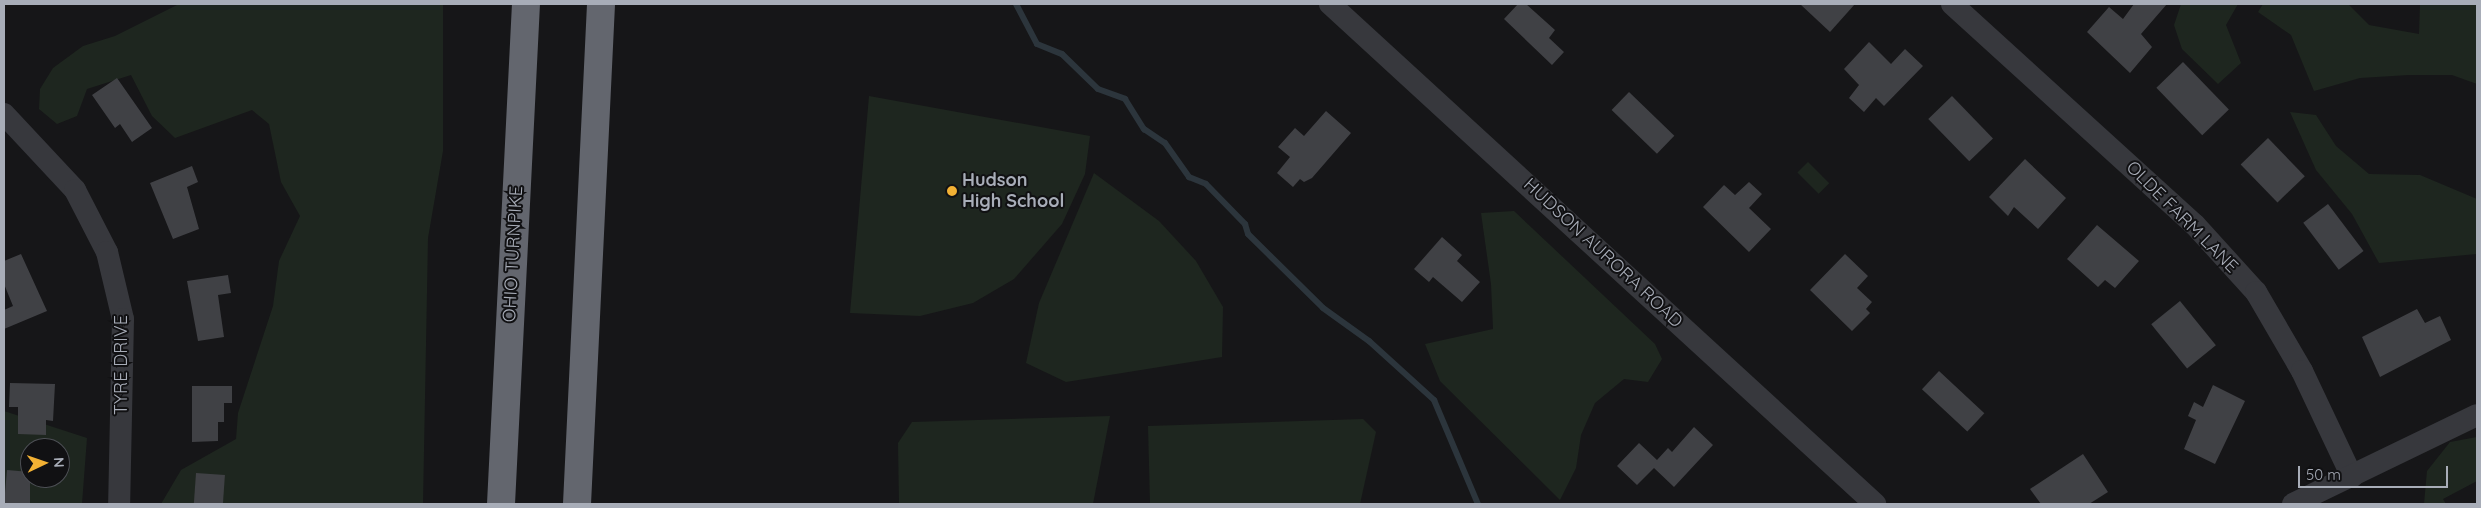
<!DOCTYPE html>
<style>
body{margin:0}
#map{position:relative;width:2481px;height:508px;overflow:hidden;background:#161618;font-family:Quicksand,sans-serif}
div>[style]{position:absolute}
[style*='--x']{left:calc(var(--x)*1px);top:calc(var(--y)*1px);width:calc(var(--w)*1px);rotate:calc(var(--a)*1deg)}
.green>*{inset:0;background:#1e261f;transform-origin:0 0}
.stream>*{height:6px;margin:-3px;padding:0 3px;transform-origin:3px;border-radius:3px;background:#2c353c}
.building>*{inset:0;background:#404145;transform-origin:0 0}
.minor>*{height:22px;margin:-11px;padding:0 11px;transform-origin:11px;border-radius:11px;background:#37383d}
.highway>*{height:28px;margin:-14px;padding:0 14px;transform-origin:14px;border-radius:14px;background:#63666e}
.dots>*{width:14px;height:14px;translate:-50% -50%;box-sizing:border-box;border:2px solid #111113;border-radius:50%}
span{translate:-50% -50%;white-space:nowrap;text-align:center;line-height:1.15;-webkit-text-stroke:4px #111113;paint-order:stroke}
.poi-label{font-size:18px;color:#a8adb8;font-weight:700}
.left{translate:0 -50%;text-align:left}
.street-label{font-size:18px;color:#a8adb8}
.frame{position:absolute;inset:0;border:5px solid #a8adb8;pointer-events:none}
.north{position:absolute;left:20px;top:438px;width:50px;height:50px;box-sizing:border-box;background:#111113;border:1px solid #4d4f55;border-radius:50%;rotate:87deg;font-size:14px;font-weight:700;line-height:20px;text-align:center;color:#a8adb8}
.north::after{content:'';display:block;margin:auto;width:18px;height:22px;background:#f2b134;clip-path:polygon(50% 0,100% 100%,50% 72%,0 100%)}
.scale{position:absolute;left:2298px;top:466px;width:150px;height:22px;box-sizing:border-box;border:2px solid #a8adb8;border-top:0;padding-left:6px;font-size:15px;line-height:18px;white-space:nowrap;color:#a8adb8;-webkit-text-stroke:4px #111113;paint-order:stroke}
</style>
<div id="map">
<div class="green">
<div style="clip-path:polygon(179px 4px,443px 4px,443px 151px,428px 238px,423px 504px,161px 504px,181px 470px,236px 439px,238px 413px,273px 306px,279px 261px,300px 216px,281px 182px,269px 124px,252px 110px,175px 138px,152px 116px,131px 75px,87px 89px,77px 116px,57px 124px,39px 109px,40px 89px,53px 68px,83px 46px,115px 36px)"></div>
<div style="clip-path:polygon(2181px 4px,2238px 4px,2226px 25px,2241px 63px,2218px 84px,2182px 49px,2174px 25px)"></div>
<div style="clip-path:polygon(2263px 4px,2348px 4px,2369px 25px,2419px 34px,2420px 4px,2477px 4px,2477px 84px,2452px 75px,2409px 75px,2360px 78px,2314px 91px,2291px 35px,2258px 12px)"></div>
<div style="clip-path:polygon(869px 96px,1090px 136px,1085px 174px,1062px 224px,1014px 279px,973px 303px,920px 316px,850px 313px)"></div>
<div style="clip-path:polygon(2290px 112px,2316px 115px,2336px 146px,2369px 174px,2420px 175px,2477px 199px,2477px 254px,2379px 263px,2352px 214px,2316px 170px)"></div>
<div style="left:1808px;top:162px;width:30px;height:15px;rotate:45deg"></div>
<div style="clip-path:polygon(1094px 173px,1159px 221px,1196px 261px,1223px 307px,1222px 357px,1066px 382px,1026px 363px,1039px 303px)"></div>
<div style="clip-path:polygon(1514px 211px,1655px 344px,1662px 359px,1648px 382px,1624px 379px,1595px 403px,1581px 435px,1576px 468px,1560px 500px,1440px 381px,1425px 344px,1493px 329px,1491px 284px,1481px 213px)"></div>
<div style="clip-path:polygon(evenodd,4px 411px,87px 438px,82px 504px,4px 504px,4px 411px,30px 448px,60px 448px,60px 478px,30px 478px,30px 448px)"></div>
<div style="clip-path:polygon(1110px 416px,1093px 504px,899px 504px,898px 443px,912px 422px)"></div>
<div style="clip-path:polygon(1363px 419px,1376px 432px,1360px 504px,1150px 504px,1148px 426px)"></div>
<div style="clip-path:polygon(2477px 437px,2477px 481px,2443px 499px,2446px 504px,2424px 504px,2427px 471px,2450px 442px)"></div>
</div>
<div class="stream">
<div style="--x:1016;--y:4;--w:45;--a:62.3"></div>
<div style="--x:1037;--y:44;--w:27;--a:22"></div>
<div style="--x:1062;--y:54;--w:50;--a:44.2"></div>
<div style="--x:1098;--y:89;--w:29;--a:20"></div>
<div style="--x:1125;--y:99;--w:36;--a:58"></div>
<div style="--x:1144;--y:129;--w:25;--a:34"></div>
<div style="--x:1165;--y:143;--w:42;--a:54.8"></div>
<div style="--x:1189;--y:177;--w:18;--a:22"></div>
<div style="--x:1206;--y:184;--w:56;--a:45.7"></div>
<div style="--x:1245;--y:224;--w:10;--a:73"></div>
<div style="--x:1248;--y:234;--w:105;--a:44.6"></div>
<div style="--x:1323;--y:308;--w:57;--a:35.7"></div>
<div style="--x:1369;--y:341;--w:88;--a:42.2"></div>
<div style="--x:1434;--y:400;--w:113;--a:67.1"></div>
</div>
<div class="building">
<div style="clip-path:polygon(1518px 4px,1526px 4px,1555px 30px,1549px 38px,1564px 52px,1552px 65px,1504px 19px)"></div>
<div style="clip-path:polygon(1800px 4px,1855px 4px,1830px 32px)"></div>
<div style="clip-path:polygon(2134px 4px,2167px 4px,2141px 34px,2152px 47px,2130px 73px,2087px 32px,2109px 7px,2123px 19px)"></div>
<div style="clip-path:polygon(1869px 42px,1891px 64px,1905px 49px,1923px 66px,1884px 106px,1876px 98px,1864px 112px,1849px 98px,1859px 85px,1844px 69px)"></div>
<div style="left:2183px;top:62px;width:66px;height:37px;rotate:46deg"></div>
<div style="clip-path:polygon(117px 78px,152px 128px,132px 142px,120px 124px,115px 128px,92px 95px)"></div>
<div style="left:1629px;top:92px;width:63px;height:25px;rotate:44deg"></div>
<div style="left:1952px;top:96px;width:59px;height:33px;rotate:46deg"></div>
<div style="clip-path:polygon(1326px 111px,1351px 133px,1312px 178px,1304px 182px,1300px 179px,1293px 187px,1277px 173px,1290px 157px,1278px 147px,1295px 128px,1304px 136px)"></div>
<div style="left:2268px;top:138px;width:53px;height:38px;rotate:46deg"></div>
<div style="clip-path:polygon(2025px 159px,2066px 198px,2038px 229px,2014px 207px,2008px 216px,1989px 197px)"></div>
<div style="clip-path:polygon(192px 166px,198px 182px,187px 187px,199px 229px,173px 239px,150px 183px)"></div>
<div style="clip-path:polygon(1749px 182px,1762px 194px,1749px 208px,1771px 229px,1749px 252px,1703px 207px,1724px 185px,1735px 195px)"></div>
<div style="left:2328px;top:204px;width:59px;height:31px;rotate:53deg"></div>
<div style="clip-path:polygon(2097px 225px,2139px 261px,2115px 288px,2105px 280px,2098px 287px,2067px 259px)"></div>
<div style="clip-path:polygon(1442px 237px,1462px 255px,1457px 261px,1480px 282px,1462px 302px,1433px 277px,1429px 282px,1414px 269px)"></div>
<div style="clip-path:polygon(21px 254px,47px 311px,4px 329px,4px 310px,13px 306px,4px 284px,4px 261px)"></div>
<div style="clip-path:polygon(1845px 254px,1868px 276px,1857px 288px,1872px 302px,1866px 309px,1870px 313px,1852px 331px,1810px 290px)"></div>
<div style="clip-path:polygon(228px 275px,231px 293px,218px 295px,224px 337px,198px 341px,187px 281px)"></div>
<div style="left:2180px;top:301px;width:57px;height:37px;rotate:51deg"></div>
<div style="clip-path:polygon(2417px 309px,2425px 323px,2440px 316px,2451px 340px,2380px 377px,2362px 337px)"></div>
<div style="left:1939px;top:371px;width:62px;height:25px;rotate:43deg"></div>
<div style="clip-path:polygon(10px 383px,55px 384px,53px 421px,46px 420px,46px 435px,18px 434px,18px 407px,9px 407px)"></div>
<div style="clip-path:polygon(2213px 385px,2245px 401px,2215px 464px,2184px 449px,2196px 420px,2188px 416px,2194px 402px,2203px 407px)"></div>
<div style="clip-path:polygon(192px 386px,232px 386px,232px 403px,224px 403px,224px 422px,218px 422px,218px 441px,192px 442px)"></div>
<div style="clip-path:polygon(1694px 427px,1713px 445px,1674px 487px,1654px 468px,1637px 485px,1617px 466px,1639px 443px,1657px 460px,1668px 448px,1672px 452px)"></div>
<div style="clip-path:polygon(2083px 454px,2108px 492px,2089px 504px,2041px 504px,2030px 489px)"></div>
<div style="clip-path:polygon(7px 470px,30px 472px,30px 504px,4px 504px)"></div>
<div style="left:196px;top:473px;width:29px;height:31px;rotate:4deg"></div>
</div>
<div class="minor">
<div style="--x:1330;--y:4;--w:740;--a:42.53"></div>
<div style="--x:1952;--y:4;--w:328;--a:42.3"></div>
<div style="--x:2195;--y:225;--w:91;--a:47.7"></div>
<div style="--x:2256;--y:292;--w:91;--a:59.8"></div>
<div style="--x:2302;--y:371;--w:117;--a:64.7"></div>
<div style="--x:4;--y:114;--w:104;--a:46.9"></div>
<div style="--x:75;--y:190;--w:70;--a:62.7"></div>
<div style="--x:107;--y:252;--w:69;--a:76.6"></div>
<div style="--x:123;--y:319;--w:185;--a:91.2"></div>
<div style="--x:2293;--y:504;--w:204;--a:-25.8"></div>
</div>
<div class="highway">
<div style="--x:501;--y:504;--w:501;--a:-87.14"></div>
<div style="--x:577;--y:504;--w:501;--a:-87.25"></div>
</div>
<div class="dots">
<div style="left:952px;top:191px;background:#f2b134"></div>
</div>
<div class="poi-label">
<span class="left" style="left:962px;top:191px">Hudson<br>High School</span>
</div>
<div class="street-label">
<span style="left:2182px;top:217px;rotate:45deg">OLDE FARM LANE</span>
<span style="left:1603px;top:253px;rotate:43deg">HUDSON AURORA ROAD</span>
<span style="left:513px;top:254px;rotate:-87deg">OHIO TURNPIKE</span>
<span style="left:121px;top:365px;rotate:-90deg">TYRE DRIVE</span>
</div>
<div class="frame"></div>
<div class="north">N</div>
<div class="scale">50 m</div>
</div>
